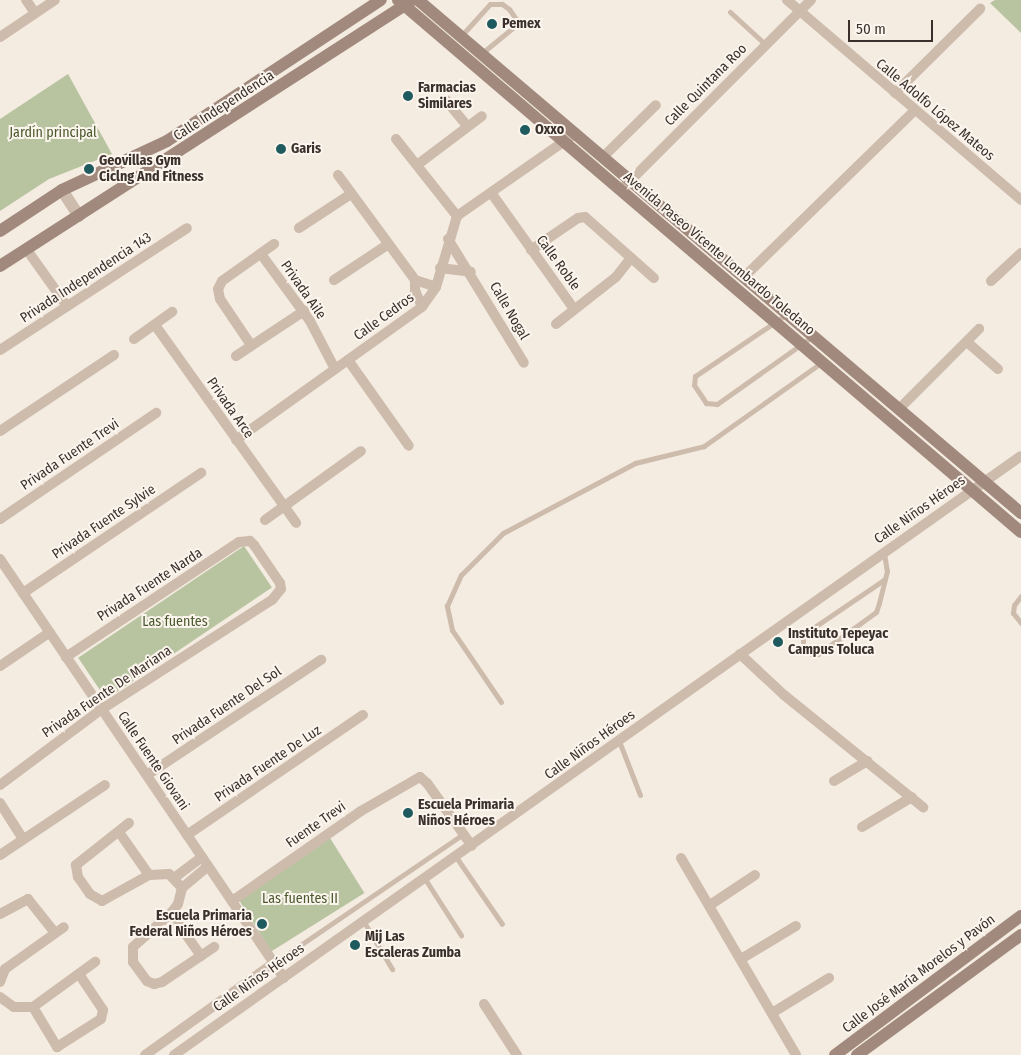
<!DOCTYPE html>
<meta charset="utf-8">
<style>
body{margin:0}
#map{position:relative;width:1021px;height:1055px;overflow:hidden;background:#f4ebe1;font-family:"Fira Sans Condensed",sans-serif}
div>[style]{position:absolute}
[style*='--x']{left:calc(var(--x)*1px);top:calc(var(--y)*1px);width:calc(var(--w)*1px);rotate:calc(var(--a)*1deg)}
.green>*{inset:0;background:#b8c4a0;transform-origin:0 0}
.service>*{height:5px;margin:-2.5px;padding:0 2.5px;transform-origin:2.5px;border-radius:2.5px;background:#cdbbac}
.minor>*{height:10px;margin:-5px;padding:0 5px;transform-origin:5px;border-radius:5px;background:#cdbbac}
.tertiary>*{height:12px;margin:-6px;padding:0 6px;transform-origin:6px;border-radius:6px;background:#cdbbac}
.secondary>*{height:12px;margin:-6px;padding:0 6px;transform-origin:6px;border-radius:6px;background:#a18a7d}
.dots>*{width:14px;height:14px;translate:-50% -50%;box-sizing:border-box;border:2px solid #fbf5ee;border-radius:50%}
span{translate:-50% -50%;white-space:nowrap;text-align:center;line-height:1.15;-webkit-text-stroke:4px #fbf5ee;paint-order:stroke}
.poi-label{font-size:14px;color:#3b302b;font-weight:700}
.left{translate:0 -50%;text-align:left}
.right{translate:-100% -50%;text-align:right}
.street-label{font-size:14px;color:#3b302b}
.park-label{font-size:14px;color:#4a5a2e}
.scale{position:absolute;left:848px;top:20px;width:85px;height:22px;box-sizing:border-box;border:2px solid #3b302b;border-top:0;padding-left:6px;font-size:15px;line-height:18px;white-space:nowrap;color:#3b302b;-webkit-text-stroke:4px #fbf5ee;paint-order:stroke}
</style>
<div id="map">
<div class="green">
<div style="clip-path:polygon(995px 0,1021px 0,1021px 33px,990px 3px)"></div>
<div style="clip-path:polygon(68px 74px,112px 154px,49px 179px,0 211px,0 119px)"></div>
<div style="left:244px;top:546px;width:50px;height:200px;rotate:56deg"></div>
<div style="left:330px;top:838px;width:65px;height:110px;rotate:58deg"></div>
</div>
<div class="service">
<div style="--x:730;--y:12;--w:49;--a:42.5"></div>
<div style="--x:461;--y:36;--w:43;--a:-47.8"></div>
<div style="--x:490;--y:4;--w:12;--a:0"></div>
<div style="--x:502;--y:4;--w:9;--a:36"></div>
<div style="--x:509;--y:9;--w:12;--a:55"></div>
<div style="--x:516;--y:19;--w:7;--a:98"></div>
<div style="--x:515;--y:26;--w:43;--a:140.7"></div>
<div style="--x:787;--y:314;--w:111;--a:146"></div>
<div style="--x:695;--y:376;--w:9;--a:96"></div>
<div style="--x:694;--y:385;--w:22;--a:56"></div>
<div style="--x:706;--y:403;--w:11;--a:5"></div>
<div style="--x:717;--y:404;--w:118;--a:-35.3"></div>
<div style="--x:884;--y:553;--w:18;--a:81"></div>
<div style="--x:887;--y:571;--w:33;--a:104"></div>
<div style="--x:879;--y:603;--w:9;--a:108"></div>
<div style="--x:876;--y:612;--w:72;--a:144.1"></div>
<div style="--x:818;--y:654;--w:5;--a:169"></div>
<div style="--x:813;--y:655;--w:13;--a:-141"></div>
<div style="--x:803;--y:647;--w:9;--a:-90"></div>
<div style="--x:803;--y:638;--w:14;--a:-45"></div>
<div style="--x:813;--y:628;--w:87;--a:-34.2"></div>
<div style="--x:1021;--y:596;--w:11;--a:128"></div>
<div style="--x:1014;--y:605;--w:8;--a:97"></div>
<div style="--x:1013;--y:613;--w:13;--a:51"></div>
<div style="--x:501;--y:702;--w:87;--a:-124.2"></div>
<div style="--x:452;--y:630;--w:25;--a:-102"></div>
<div style="--x:447;--y:606;--w:34;--a:-66"></div>
<div style="--x:461;--y:575;--w:59;--a:-45"></div>
<div style="--x:503;--y:533;--w:149;--a:-27.9"></div>
<div style="--x:635;--y:463;--w:71;--a:-13.8"></div>
<div style="--x:704;--y:446;--w:145;--a:-35.4"></div>
<div style="--x:619;--y:741;--w:58;--a:68.7"></div>
<div style="--x:456;--y:857;--w:81;--a:55.5"></div>
<div style="--x:425;--y:879;--w:67;--a:57.3"></div>
<div style="--x:364;--y:922;--w:55;--a:59.2"></div>
<div style="--x:274;--y:963;--w:229;--a:-34.3"></div>
</div>
<div class="minor">
<div style="--x:26;--y:0;--w:16;--a:55"></div>
<div style="--x:787;--y:0;--w:308;--a:40.5"></div>
<div style="--x:0;--y:37;--w:66;--a:-33.9"></div>
<div style="--x:895;--y:93;--w:120;--a:-44.7"></div>
<div style="--x:446;--y:100;--w:33;--a:51"></div>
<div style="--x:396;--y:139;--w:98;--a:51.6"></div>
<div style="--x:603;--y:157;--w:74;--a:-44.5"></div>
<div style="--x:417;--y:165;--w:81;--a:-37"></div>
<div style="--x:338;--y:175;--w:130;--a:53.7"></div>
<div style="--x:415;--y:280;--w:22;--a:18"></div>
<div style="--x:625;--y:186;--w:263;--a:-45"></div>
<div style="--x:492;--y:194;--w:141;--a:54.5"></div>
<div style="--x:299;--y:228;--w:62;--a:-33.2"></div>
<div style="--x:448;--y:239;--w:145;--a:58.5"></div>
<div style="--x:27;--y:250;--w:69;--a:54.5"></div>
<div style="--x:531;--y:250;--w:57;--a:-34.2"></div>
<div style="--x:578;--y:218;--w:7;--a:-8"></div>
<div style="--x:585;--y:217;--w:92;--a:41.5"></div>
<div style="--x:261;--y:254;--w:83;--a:53.8"></div>
<div style="--x:310;--y:321;--w:54;--a:62.5"></div>
<div style="--x:440;--y:268;--w:31;--a:7"></div>
<div style="--x:744;--y:277;--w:238;--a:-44.3"></div>
<div style="--x:334;--y:280;--w:64;--a:-33.4"></div>
<div style="--x:415;--y:280;--w:10;--a:90"></div>
<div style="--x:415;--y:290;--w:18;--a:68"></div>
<div style="--x:991;--y:281;--w:41;--a:-43"></div>
<div style="--x:556;--y:324;--w:76;--a:-38.1"></div>
<div style="--x:616;--y:277;--w:24;--a:-52"></div>
<div style="--x:155;--y:325;--w:243;--a:54.5"></div>
<div style="--x:134;--y:339;--w:47;--a:-35.4"></div>
<div style="--x:967;--y:342;--w:41;--a:41.1"></div>
<div style="--x:251;--y:345;--w:55;--a:-124"></div>
<div style="--x:220;--y:299;--w:10;--a:-101"></div>
<div style="--x:218;--y:289;--w:9;--a:-63"></div>
<div style="--x:222;--y:281;--w:64;--a:-35.4"></div>
<div style="--x:0;--y:350;--w:223;--a:-33.1"></div>
<div style="--x:236;--y:356;--w:82;--a:-33.5"></div>
<div style="--x:348;--y:360;--w:105;--a:54.7"></div>
<div style="--x:900;--y:408;--w:112;--a:-45"></div>
<div style="--x:0;--y:431;--w:137;--a:-33.7"></div>
<div style="--x:236;--y:440;--w:229;--a:-35.6"></div>
<div style="--x:422;--y:307;--w:24;--a:-55"></div>
<div style="--x:436;--y:287;--w:74;--a:-73.5"></div>
<div style="--x:457;--y:216;--w:145;--a:-34.9"></div>
<div style="--x:0;--y:519;--w:189;--a:-34.2"></div>
<div style="--x:265;--y:520;--w:118;--a:-35.7"></div>
<div style="--x:0;--y:559;--w:506;--a:55.87"></div>
<div style="--x:23;--y:593;--w:215;--a:-34"></div>
<div style="--x:740;--y:654;--w:60;--a:43"></div>
<div style="--x:784;--y:695;--w:179;--a:38.9"></div>
<div style="--x:0;--y:666;--w:60;--a:-34.2"></div>
<div style="--x:147;--y:775;--w:209;--a:-33.5"></div>
<div style="--x:834;--y:781;--w:39;--a:-31"></div>
<div style="--x:0;--y:785;--w:127;--a:-36.7"></div>
<div style="--x:102;--y:709;--w:202;--a:-32.7"></div>
<div style="--x:272;--y:600;--w:14;--a:-51"></div>
<div style="--x:281;--y:589;--w:6;--a:-99"></div>
<div style="--x:280;--y:583;--w:46;--a:-124.4"></div>
<div style="--x:254;--y:545;--w:6;--a:-135"></div>
<div style="--x:250;--y:541;--w:11;--a:175"></div>
<div style="--x:239;--y:542;--w:208;--a:146.4"></div>
<div style="--x:0;--y:803;--w:43;--a:57.4"></div>
<div style="--x:129;--y:823;--w:68;--a:141.6"></div>
<div style="--x:76;--y:865;--w:12;--a:81"></div>
<div style="--x:78;--y:877;--w:21;--a:55"></div>
<div style="--x:90;--y:894;--w:14;--a:30"></div>
<div style="--x:102;--y:901;--w:54;--a:-29"></div>
<div style="--x:149;--y:875;--w:20;--a:-3"></div>
<div style="--x:169;--y:874;--w:19;--a:47"></div>
<div style="--x:862;--y:827;--w:58;--a:-31"></div>
<div style="--x:119;--y:832;--w:52;--a:55.1"></div>
<div style="--x:187;--y:835;--w:213;--a:-34.3"></div>
<div style="--x:0;--y:855;--w:126;--a:-33.7"></div>
<div style="--x:681;--y:858;--w:228;--a:59.7"></div>
<div style="--x:174;--y:878;--w:35;--a:-37"></div>
<div style="--x:232;--y:901;--w:157;--a:-34.9"></div>
<div style="--x:361;--y:811;--w:68;--a:-30"></div>
<div style="--x:420;--y:777;--w:9;--a:41"></div>
<div style="--x:427;--y:783;--w:77;--a:54.5"></div>
<div style="--x:710;--y:905;--w:54;--a:-33.7"></div>
<div style="--x:171;--y:913;--w:51;--a:138.2"></div>
<div style="--x:133;--y:947;--w:15;--a:90"></div>
<div style="--x:133;--y:962;--w:24;--a:54"></div>
<div style="--x:147;--y:981;--w:8;--a:23"></div>
<div style="--x:154;--y:984;--w:8;--a:-14"></div>
<div style="--x:162;--y:982;--w:63;--a:-33.9"></div>
<div style="--x:0;--y:914;--w:32;--a:-28"></div>
<div style="--x:28;--y:899;--w:43;--a:51.5"></div>
<div style="--x:201;--y:956;--w:52;--a:-124.9"></div>
<div style="--x:171;--y:913;--w:11;--a:-52"></div>
<div style="--x:178;--y:904;--w:16;--a:-76"></div>
<div style="--x:182;--y:888;--w:34;--a:-40"></div>
<div style="--x:741;--y:959;--w:64;--a:-31"></div>
<div style="--x:0;--y:982;--w:14;--a:-69"></div>
<div style="--x:5;--y:969;--w:72;--a:-35.4"></div>
<div style="--x:0;--y:997;--w:17;--a:36"></div>
<div style="--x:14;--y:1007;--w:19;--a:0"></div>
<div style="--x:33;--y:1007;--w:77;--a:-36"></div>
<div style="--x:484;--y:1004;--w:61;--a:57.1"></div>
<div style="--x:33;--y:1007;--w:47;--a:59"></div>
<div style="--x:57;--y:1047;--w:52;--a:-32.5"></div>
<div style="--x:101;--y:1019;--w:9;--a:-77"></div>
<div style="--x:103;--y:1010;--w:43;--a:-123.7"></div>
<div style="--x:772;--y:1013;--w:67;--a:-31.6"></div>
<div style="--x:145;--y:1055;--w:158;--a:-35.5"></div>
<div style="--x:174;--y:1055;--w:1037;--a:-35.27"></div>
</div>
<div class="tertiary">
<div style="--x:62;--y:190;--w:31;--a:57"></div>
</div>
<div class="secondary">
<div style="--x:398;--y:0;--w:819;--a:40.5"></div>
<div style="--x:418;--y:0;--w:792;--a:40.39"></div>
<div style="--x:0;--y:231;--w:74;--a:-33.5"></div>
<div style="--x:62;--y:190;--w:116;--a:-25"></div>
<div style="--x:167;--y:141;--w:256;--a:-33.4"></div>
<div style="--x:0;--y:266;--w:488;--a:-32.8"></div>
<div style="--x:835;--y:1055;--w:232;--a:-36.8"></div>
<div style="--x:857;--y:1055;--w:203;--a:-36.2"></div>
</div>
<div class="dots">
<div style="left:492px;top:24px;background:#1f5a5e"></div>
<div style="left:408px;top:96px;background:#1f5a5e"></div>
<div style="left:525px;top:130px;background:#1f5a5e"></div>
<div style="left:281px;top:149px;background:#1f5a5e"></div>
<div style="left:89px;top:169px;background:#1f5a5e"></div>
<div style="left:778px;top:642px;background:#1f5a5e"></div>
<div style="left:408px;top:813px;background:#1f5a5e"></div>
<div style="left:262px;top:924px;background:#1f5a5e"></div>
<div style="left:355px;top:945px;background:#1f5a5e"></div>
</div>
<div class="poi-label">
<span class="left" style="left:502px;top:24px">Pemex</span>
<span class="left" style="left:418px;top:96px">Farmacias<br>Similares</span>
<span class="left" style="left:535px;top:130px">Oxxo</span>
<span class="left" style="left:291px;top:149px">Garis</span>
<span class="left" style="left:99px;top:169px">Geovillas Gym<br>Ciclng And Fitness</span>
<span class="left" style="left:788px;top:642px">Instituto Tepeyac<br>Campus Toluca</span>
<span class="left" style="left:418px;top:813px">Escuela Primaria<br>Niños Héroes</span>
<span class="right" style="left:252px;top:924px">Escuela Primaria<br>Federal Niños Héroes</span>
<span class="left" style="left:365px;top:945px">Mij Las<br>Escaleras Zumba</span>
</div>
<div class="street-label">
<span style="left:706px;top:85px;rotate:-45deg">Calle Quintana Roo</span>
<span style="left:224px;top:106px;rotate:-33deg">Calle Independencia</span>
<span style="left:935px;top:110px;rotate:40deg">Calle Adolfo López Mateos</span>
<span style="left:719px;top:254px;rotate:40deg">Avenida Paseo Vicente Lombardo Toledano</span>
<span style="left:558px;top:263px;rotate:54deg">Calle Roble</span>
<span style="left:86px;top:278px;rotate:-33deg">Privada Independencia 143</span>
<span style="left:303px;top:290px;rotate:55deg">Privada Aile</span>
<span style="left:509px;top:311px;rotate:60deg">Calle Nogal</span>
<span style="left:384px;top:317px;rotate:-36deg">Calle Cedros</span>
<span style="left:230px;top:408px;rotate:55deg">Privada Arce</span>
<span style="left:70px;top:455px;rotate:-34deg">Privada Fuente Trevi</span>
<span style="left:920px;top:510px;rotate:-35deg">Calle Niños Héroes</span>
<span style="left:104px;top:522px;rotate:-34deg">Privada Fuente Sylvie</span>
<span style="left:150px;top:585px;rotate:-33deg">Privada Fuente Narda</span>
<span style="left:107px;top:692px;rotate:-34deg">Privada Fuente De Mariana</span>
<span style="left:227px;top:706px;rotate:-34deg">Privada Fuente Del Sol</span>
<span style="left:590px;top:745px;rotate:-36deg">Calle Niños Héroes</span>
<span style="left:153px;top:761px;rotate:56deg">Calle Fuente Giovani</span>
<span style="left:268px;top:764px;rotate:-34deg">Privada Fuente De Luz</span>
<span style="left:316px;top:825px;rotate:-35deg">Fuente Trevi</span>
<span style="left:919px;top:974px;rotate:-37deg">Calle José María Morelos y Pavón</span>
<span style="left:259px;top:978px;rotate:-35deg">Calle Niños Héroes</span>
</div>
<div class="park-label">
<span style="left:53px;top:133px">Jardín principal</span>
<span style="left:175px;top:622px">Las fuentes</span>
<span style="left:300px;top:899px">Las fuentes II</span>
</div>
<div class="scale">50 m</div>
</div>
